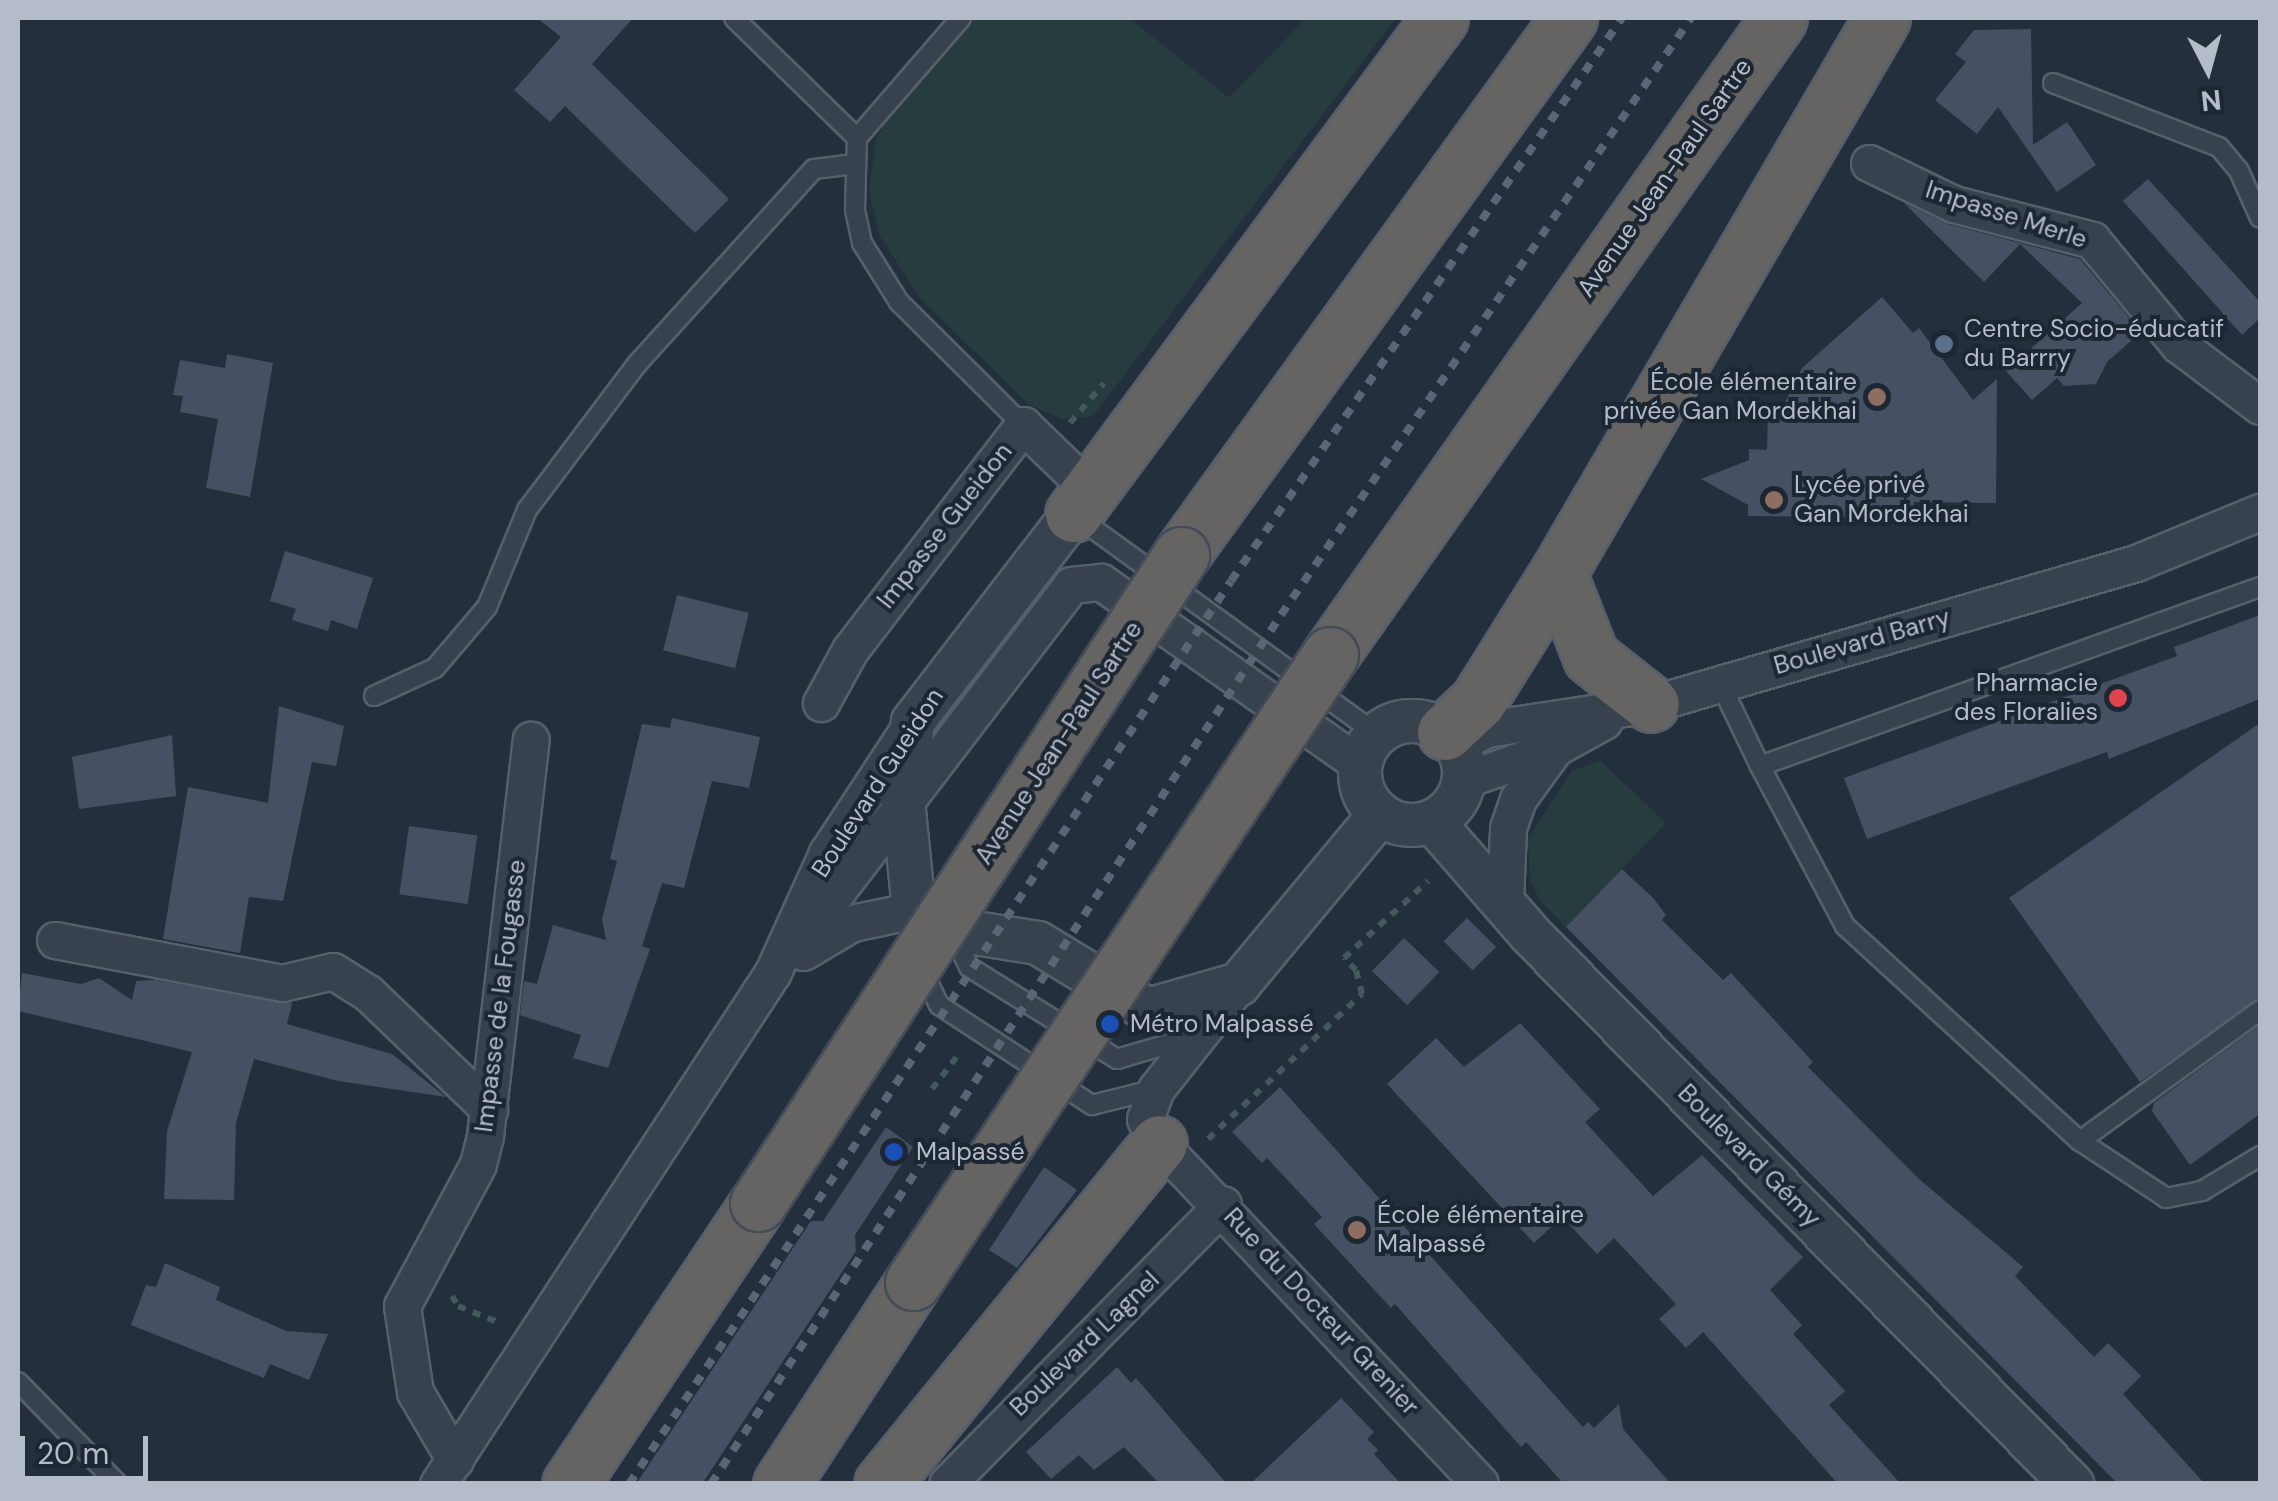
<!DOCTYPE html>
<meta charset="utf-8">
<style>
body{margin:0}
#map{position:relative;width:2278px;height:1501px;overflow:hidden;background:#242f3e;font-family:"DM Sans",sans-serif}
div>[style]{position:absolute}
[style*='--x']{left:calc(var(--x)*1px);top:calc(var(--y)*1px);width:calc(var(--w)*1px);rotate:calc(var(--a)*1deg)}
.green>*{inset:0;background:#263c3f}
.building>*{inset:0;background:#455162;transform-origin:0 0}
.path>*{height:6px;margin-top:-3px;transform-origin:0;background:repeating-linear-gradient(90deg,#44595c 0 8px,transparent 0 16px)}
.roads{filter:drop-shadow(2px 0 #565f6c) drop-shadow(-2px 0 #565f6c) drop-shadow(0 2px #565f6c) drop-shadow(0 -2px #565f6c)}
.service>*{height:18px;margin:-9px;padding:0 9px;transform-origin:9px;border-radius:9px;background:#38414e}
.minor>*{height:35px;margin:-17.5px;padding:0 17.5px;transform-origin:17.5px;border-radius:17.5px;background:#38414e}
.tertiary>*{height:42px;margin:-21px;padding:0 21px;transform-origin:21px;border-radius:21px;background:#38414e}
.tertiary>.ring{margin:-21px;padding:0;box-sizing:content-box;background:none;border:42px solid #38414e;border-radius:50%}
.trunk>*{height:55px;margin:-27.5px;padding:0 27.5px;transform-origin:27.5px;border-radius:27.5px;background:#656462}
.rail>*{height:8px;margin-top:-4px;transform-origin:0;background:repeating-linear-gradient(90deg,#5a6575 0 10px,transparent 0 20px)}
.bridges{filter:drop-shadow(2px 0 #434c59) drop-shadow(-2px 0 #434c59) drop-shadow(0 2px #434c59) drop-shadow(0 -2px #434c59)}
.trunk-bridge>*{height:55px;margin:-27.5px;padding:0 27.5px;transform-origin:27.5px;border-radius:27.5px;background:#656462}
.dots>*{width:28px;height:28px;translate:-50% -50%;box-sizing:border-box;border:5px solid #1d2633;border-radius:50%}
span{translate:-50% -50%;white-space:nowrap;text-align:center;line-height:1.15;-webkit-text-stroke:8px #1d2633;paint-order:stroke}
.street-label{font-size:25px;color:#b4bcc9}
.poi-label{font-size:25px;color:#b4bcc9}
.left{translate:0 -50%;text-align:left}
.right{translate:-100% -50%;text-align:right}
.frame{position:absolute;inset:0;border:20px solid #b4bcc9;pointer-events:none}
.north{position:absolute;left:2158px;top:20px;width:100px;height:100px;-webkit-text-stroke:8px #1d2633;paint-order:stroke;rotate:174deg;font-size:28px;font-weight:700;line-height:40px;text-align:center;color:#b4bcc9}
.north::after{content:'';display:block;margin:auto;width:35px;height:45px;background:#b4bcc9;clip-path:polygon(50% 0,100% 100%,50% 72%,0 100%)}
.scale{position:absolute;left:20px;top:1436px;width:128px;height:45px;box-sizing:border-box;border:5px solid #b4bcc9;border-top:0;padding-left:12px;font-size:30px;line-height:35px;white-space:nowrap;color:#b4bcc9;-webkit-text-stroke:8px #1d2633;paint-order:stroke}
</style>
<div id="map">
<div class="green">
<div style="clip-path:polygon(975px 18px,1129px 18px,1229px 98px,1306px 18px,1396px 18px,1093px 416px,1062px 419px,1028px 404px,921px 299px,880px 236px,869px 191px,876px 140px,894px 106px)"></div>
<div style="clip-path:polygon(1601px 761px,1666px 823px,1566px 927px,1541px 902px,1530px 880px,1528px 838px,1572px 770px)"></div>
</div>
<div class="building">
<div style="clip-path:polygon(537px 18px,633px 18px,592px 64px,729px 199px,695px 233px,565px 106px,550px 122px,514px 90px,561px 37px)"></div>
<div style="clip-path:polygon(2031px 29px,2033px 145px,2067px 122px,2096px 165px,2057px 192px,1998px 107px,1977px 134px,1935px 100px,1966px 62px,1955px 54px,1974px 30px)"></div>
<div style="clip-path:polygon(2148px 179px,2260px 302px,2260px 318px,2242px 335px,2123px 201px)"></div>
<div style="clip-path:polygon(1904px 203px,1948px 224px,2080px 259px,2141px 332px,2107px 362px,2096px 384px,2064px 386px,2057px 378px,2032px 400px,2006px 371px,2082px 303px,2020px 244px,1984px 282px)"></div>
<div style="clip-path:polygon(1882px 297px,1913px 333px,1919px 328px,1973px 400px,1997px 379px,1996px 503px,1914px 502px,1914px 509px,1873px 517px,1748px 516px,1748px 505px,1701px 479px,1749px 460px,1749px 449px,1767px 450px,1768px 413px,1780px 413px,1802px 368px)"></div>
<div style="clip-path:polygon(227px 354px,273px 363px,250px 497px,206px 488px,218px 419px,180px 412px,183px 396px,173px 395px,180px 360px,225px 368px)"></div>
<div style="clip-path:polygon(285px 551px,373px 578px,357px 629px,331px 620px,328px 631px,292px 620px,296px 609px,270px 601px)"></div>
<div style="left:677px;top:595px;width:74px;height:57px;rotate:14deg"></div>
<div style="clip-path:polygon(2260px 615px,2260px 699px,2109px 759px,2107px 752px,1867px 839px,1844px 778px,2177px 656px,2174px 647px)"></div>
<div style="clip-path:polygon(279px 706px,344px 726px,336px 766px,312px 762px,283px 901px,249px 897px,240px 953px,163px 939px,188px 787px,268px 803px)"></div>
<div style="clip-path:polygon(672px 718px,760px 737px,749px 788px,712px 781px,684px 888px,662px 883px,642px 946px,650px 949px,608px 1068px,573px 1058px,581px 1035px,520px 1015px,524px 981px,537px 984px,553px 925px,606px 940px,602px 919px,617px 861px,610px 859px,642px 724px,670px 728px)"></div>
<div style="clip-path:polygon(2260px 723px,2260px 998px,2140px 1082px,2009px 898px)"></div>
<div style="clip-path:polygon(172px 735px,176px 796px,79px 809px,72px 757px)"></div>
<div style="left:409px;top:826px;width:69px;height:69px;rotate:8deg"></div>
<div style="clip-path:polygon(1622px 869px,1653px 898px,1666px 915px,1662px 920px,1723px 980px,1731px 973px,1813px 1062px,1808px 1067px,1919px 1179px,2023px 1267px,2015px 1276px,2094px 1357px,2108px 1343px,2141px 1376px,2123px 1394px,2205px 1484px,2118px 1484px,1566px 927px)"></div>
<div style="left:1467px;top:918px;width:41px;height:33px;rotate:45deg"></div>
<div style="left:1404px;top:938px;width:49px;height:46px;rotate:44deg"></div>
<div style="clip-path:polygon(22px 973px,81px 984px,99px 978px,132px 1000px,136px 981px,155px 980px,292px 1003px,287px 1024px,392px 1054px,446px 1097px,338px 1081px,254px 1059px,236px 1123px,234px 1200px,164px 1199px,167px 1131px,192px 1052px,18px 1011px)"></div>
<div style="clip-path:polygon(1520px 1023px,1600px 1109px,1585px 1122px,1653px 1196px,1702px 1155px,1803px 1257px,1770px 1290px,1802px 1325px,1793px 1334px,1845px 1391px,1829px 1405px,1901px 1484px,1838px 1484px,1703px 1332px,1686px 1348px,1659px 1319px,1676px 1304px,1614px 1238px,1597px 1254px,1562px 1217px,1534px 1243px,1387px 1084px,1436px 1038px,1464px 1067px)"></div>
<div style="clip-path:polygon(2260px 1025px,2260px 1114px,2190px 1165px,2152px 1111px,2154px 1103px)"></div>
<div style="clip-path:polygon(1280px 1087px,1583px 1427px,1588px 1422px,1594px 1428px,1619px 1404px,1623px 1429px,1671px 1484px,1564px 1484px,1526px 1442px,1521px 1447px,1395px 1304px,1391px 1308px,1314px 1224px,1322px 1217px,1267px 1158px,1262px 1163px,1232px 1132px)"></div>
<div style="clip-path:polygon(886px 1127px,913px 1147px,855px 1235px,856px 1251px,702px 1484px,636px 1484px,811px 1221px,823px 1221px)"></div>
<div style="clip-path:polygon(1044px 1167px,1077px 1190px,1017px 1268px,989px 1250px)"></div>
<div style="clip-path:polygon(165px 1263px,220px 1287px,216px 1300px,286px 1331px,328px 1334px,309px 1380px,270px 1364px,264px 1378px,131px 1325px,146px 1285px,156px 1287px)"></div>
<div style="clip-path:polygon(1117px 1367px,1131px 1383px,1136px 1378px,1227px 1484px,1160px 1484px,1124px 1447px,1094px 1470px,1079px 1455px,1051px 1479px,1026px 1452px)"></div>
<div style="clip-path:polygon(1341px 1398px,1374px 1432px,1367px 1439px,1378px 1450px,1374px 1454px,1401px 1484px,1250px 1484px)"></div>
</div>
<div class="path">
<div style="--x:1070;--y:423;--w:52;--a:-49.6"></div>
<div style="--x:932;--y:1089;--w:44;--a:-52.4"></div>
<div style="--x:1208;--y:1139;--w:212;--a:-43.3"></div>
<div style="--x:1362;--y:994;--w:25;--a:-104"></div>
<div style="--x:1356;--y:970;--w:17;--a:-135"></div>
<div style="--x:1344;--y:958;--w:114;--a:-42.5"></div>
<div style="--x:452;--y:1296;--w:12;--a:59"></div>
<div style="--x:458;--y:1306;--w:45;--a:22"></div>
</div>
<div class="roads">
<div class="service">
<div style="--x:734;--y:18;--w:172;--a:44.3"></div>
<div style="--x:961;--y:18;--w:159;--a:130.9"></div>
<div style="--x:857;--y:138;--w:72;--a:91.6"></div>
<div style="--x:855;--y:210;--w:34;--a:78"></div>
<div style="--x:862;--y:243;--w:70;--a:57.9"></div>
<div style="--x:899;--y:302;--w:175;--a:44.8"></div>
<div style="--x:2053;--y:83;--w:178;--a:21.1"></div>
<div style="--x:2219;--y:147;--w:31;--a:50"></div>
<div style="--x:2239;--y:171;--w:51;--a:65.9"></div>
<div style="--x:1077;--y:517;--w:370;--a:35.9"></div>
<div style="--x:1720;--y:683;--w:92;--a:64.3"></div>
<div style="--x:1760;--y:766;--w:531;--a:-19.7"></div>
<div style="--x:374;--y:696;--w:67;--a:-24.7"></div>
<div style="--x:435;--y:668;--w:80;--a:-49.6"></div>
<div style="--x:487;--y:607;--w:105;--a:-67.6"></div>
<div style="--x:527;--y:510;--w:183;--a:-53"></div>
<div style="--x:637;--y:364;--w:263;--a:-47.8"></div>
<div style="--x:814;--y:169;--w:41;--a:-7"></div>
<div style="--x:1760;--y:766;--w:181;--a:62"></div>
<div style="--x:1845;--y:926;--w:319;--a:42.5"></div>
<div style="--x:2080;--y:1141;--w:103;--a:33.5"></div>
<div style="--x:2166;--y:1198;--w:37;--a:-11"></div>
<div style="--x:2202;--y:1191;--w:68;--a:-31.1"></div>
<div style="--x:953;--y:934;--w:37;--a:64"></div>
<div style="--x:969;--y:967;--w:174;--a:31.9"></div>
<div style="--x:1117;--y:1059;--w:78;--a:-16.3"></div>
<div style="--x:922;--y:970;--w:39;--a:64"></div>
<div style="--x:939;--y:1005;--w:183;--a:33.2"></div>
<div style="--x:1092;--y:1105;--w:66;--a:-14"></div>
<div style="--x:2080;--y:1141;--w:223;--a:-36"></div>
<div style="--x:18;--y:1382;--w:143;--a:45.6"></div>
</div>
<div class="minor">
<div style="--x:1869;--y:163;--w:94;--a:25.8"></div>
<div style="--x:1954;--y:204;--w:143;--a:14.6"></div>
<div style="--x:2092;--y:240;--w:136;--a:50.4"></div>
<div style="--x:2179;--y:345;--w:101;--a:37"></div>
<div style="--x:821;--y:703;--w:60;--a:-61.3"></div>
<div style="--x:850;--y:650;--w:284;--a:-52.4"></div>
<div style="--x:1023;--y:425;--w:89;--a:44.1"></div>
<div style="--x:1457;--y:745;--w:33;--a:-29"></div>
<div style="--x:1486;--y:729;--w:167;--a:-8.6"></div>
<div style="--x:1651;--y:704;--w:505;--a:-16.21"></div>
<div style="--x:2136;--y:563;--w:134;--a:-22.4"></div>
<div style="--x:1464;--y:780;--w:96;--a:-19.4"></div>
<div style="--x:1505;--y:901;--w:73;--a:-87.6"></div>
<div style="--x:1508;--y:828;--w:31;--a:-71"></div>
<div style="--x:1518;--y:799;--w:63;--a:-54"></div>
<div style="--x:1555;--y:748;--w:56;--a:-28.9"></div>
<div style="--x:55;--y:940;--w:231;--a:10.7"></div>
<div style="--x:282;--y:983;--w:52;--a:-13.2"></div>
<div style="--x:333;--y:971;--w:41;--a:32.2"></div>
<div style="--x:368;--y:993;--w:168;--a:43.8"></div>
<div style="--x:799;--y:941;--w:448;--a:-52.6"></div>
<div style="--x:1071;--y:585;--w:30;--a:-6"></div>
<div style="--x:1101;--y:582;--w:317;--a:35.2"></div>
<div style="--x:803;--y:952;--w:57;--a:-30.6"></div>
<div style="--x:852;--y:923;--w:63;--a:-11.8"></div>
<div style="--x:1239;--y:984;--w:134;--a:128.3"></div>
<div style="--x:1156;--y:1089;--w:32;--a:110"></div>
<div style="--x:1145;--y:1119;--w:28;--a:60"></div>
<div style="--x:1159;--y:1143;--w:468;--a:46.7"></div>
<div style="--x:455;--y:1460;--w:79;--a:-120.5"></div>
<div style="--x:415;--y:1392;--w:87;--a:-98.6"></div>
<div style="--x:402;--y:1306;--w:161;--a:-61.8"></div>
<div style="--x:478;--y:1164;--w:30;--a:-76"></div>
<div style="--x:485;--y:1135;--w:398;--a:-83.4"></div>
<div style="--x:438;--y:1484;--w:612;--a:-56.8"></div>
<div style="--x:773;--y:972;--w:131;--a:-65.6"></div>
<div style="--x:827;--y:853;--w:157;--a:-56.7"></div>
<div style="--x:947;--y:1484;--w:393;--a:-45.4"></div>
</div>
<div class="tertiary">
<div style="--x:1073;--y:514;--w:262;--a:127.6"></div>
<div style="--x:913;--y:722;--w:79;--a:97.3"></div>
<div style="--x:903;--y:800;--w:111;--a:84.3"></div>
<div style="--x:914;--y:910;--w:41;--a:27.8"></div>
<div style="--x:950;--y:929;--w:89;--a:9"></div>
<div style="--x:1038;--y:943;--w:129;--a:31.3"></div>
<div style="--x:1148;--y:1010;--w:95;--a:-15.9"></div>
<div style="--x:1239;--y:984;--w:221;--a:-50.3"></div>
<div class="ring" style="left:1360px;top:721px;width:62px;height:62px"></div>
<div style="--x:1432;--y:821;--w:151;--a:49"></div>
<div style="--x:1531;--y:935;--w:771;--a:45.42"></div>
</div>
<div class="trunk">
<div style="--x:1073;--y:514;--w:617;--a:-53.5"></div>
<div style="--x:1181;--y:555;--w:663;--a:-54.15"></div>
<div style="--x:1558;--y:573;--w:90;--a:68.6"></div>
<div style="--x:1591;--y:657;--w:76;--a:38.1"></div>
<div style="--x:1330;--y:655;--w:779;--a:-54.82"></div>
<div style="--x:1445;--y:732;--w:45;--a:-43.2"></div>
<div style="--x:1478;--y:701;--w:151;--a:-58"></div>
<div style="--x:1558;--y:573;--w:643;--a:-59.72"></div>
<div style="--x:570;--y:1484;--w:338;--a:-56.2"></div>
<div style="--x:781;--y:1484;--w:241;--a:-56.8"></div>
<div style="--x:882;--y:1484;--w:439;--a:-50.9"></div>
</div>
</div>
<div class="rail">
<div style="--x:629;--y:1484;--w:1085;--a:-56.31"></div>
<div style="--x:1231;--y:581;--w:685;--a:-55.22"></div>
<div style="--x:711;--y:1484;--w:1039;--a:-56.74"></div>
<div style="--x:1281;--y:615;--w:724;--a:-55.52"></div>
</div>
<div class="bridges">
<div class="trunk-bridge">
<div style="--x:758;--y:1203;--w:774;--a:-56.86"></div>
<div style="--x:913;--y:1282;--w:753;--a:-56.37"></div>
</div>
</div>
<div class="dots">
<div style="left:1944px;top:344px;background:#5c6f8a"></div>
<div style="left:1877px;top:397px;background:#8d6e63"></div>
<div style="left:1774px;top:500px;background:#8d6e63"></div>
<div style="left:2118px;top:698px;background:#e0444e"></div>
<div style="left:1110px;top:1024px;background:#1a4fb4"></div>
<div style="left:894px;top:1152px;background:#1a4fb4"></div>
<div style="left:1357px;top:1230px;background:#8d6e63"></div>
</div>
<div class="street-label">
<span style="left:1665px;top:178px;rotate:-55deg">Avenue Jean-Paul Sartre</span>
<span style="left:2006px;top:215px;rotate:18deg">Impasse Merle</span>
<span style="left:945px;top:526px;rotate:-52deg">Impasse Gueidon</span>
<span style="left:1862px;top:642px;rotate:-16deg">Boulevard Barry</span>
<span style="left:1059px;top:743px;rotate:-57deg">Avenue Jean-Paul Sartre</span>
<span style="left:878px;top:783px;rotate:-57deg">Boulevard Gueidon</span>
<span style="left:501px;top:996px;rotate:-83deg">Impasse de la Fougasse</span>
<span style="left:1749px;top:1156px;rotate:45deg">Boulevard Gémy</span>
<span style="left:1321px;top:1312px;rotate:47deg">Rue du Docteur Grenier</span>
<span style="left:1085px;top:1344px;rotate:-44deg">Boulevard Lagnel</span>
</div>
<div class="poi-label">
<span class="left" style="left:1964px;top:344px">Centre Socio-éducatif<br>du Barrry</span>
<span class="right" style="left:1857px;top:397px">École élémentaire<br>privée Gan Mordekhai</span>
<span class="left" style="left:1794px;top:500px">Lycée privé<br>Gan Mordekhai</span>
<span class="right" style="left:2098px;top:698px">Pharmacie<br>des Floralies</span>
<span class="left" style="left:1130px;top:1024px">Métro Malpassé</span>
<span class="left" style="left:916px;top:1152px">Malpassé</span>
<span class="left" style="left:1377px;top:1230px">École élémentaire<br>Malpassé</span>
</div>
<div class="frame"></div>
<div class="north">N</div>
<div class="scale">20 m</div>
</div>
